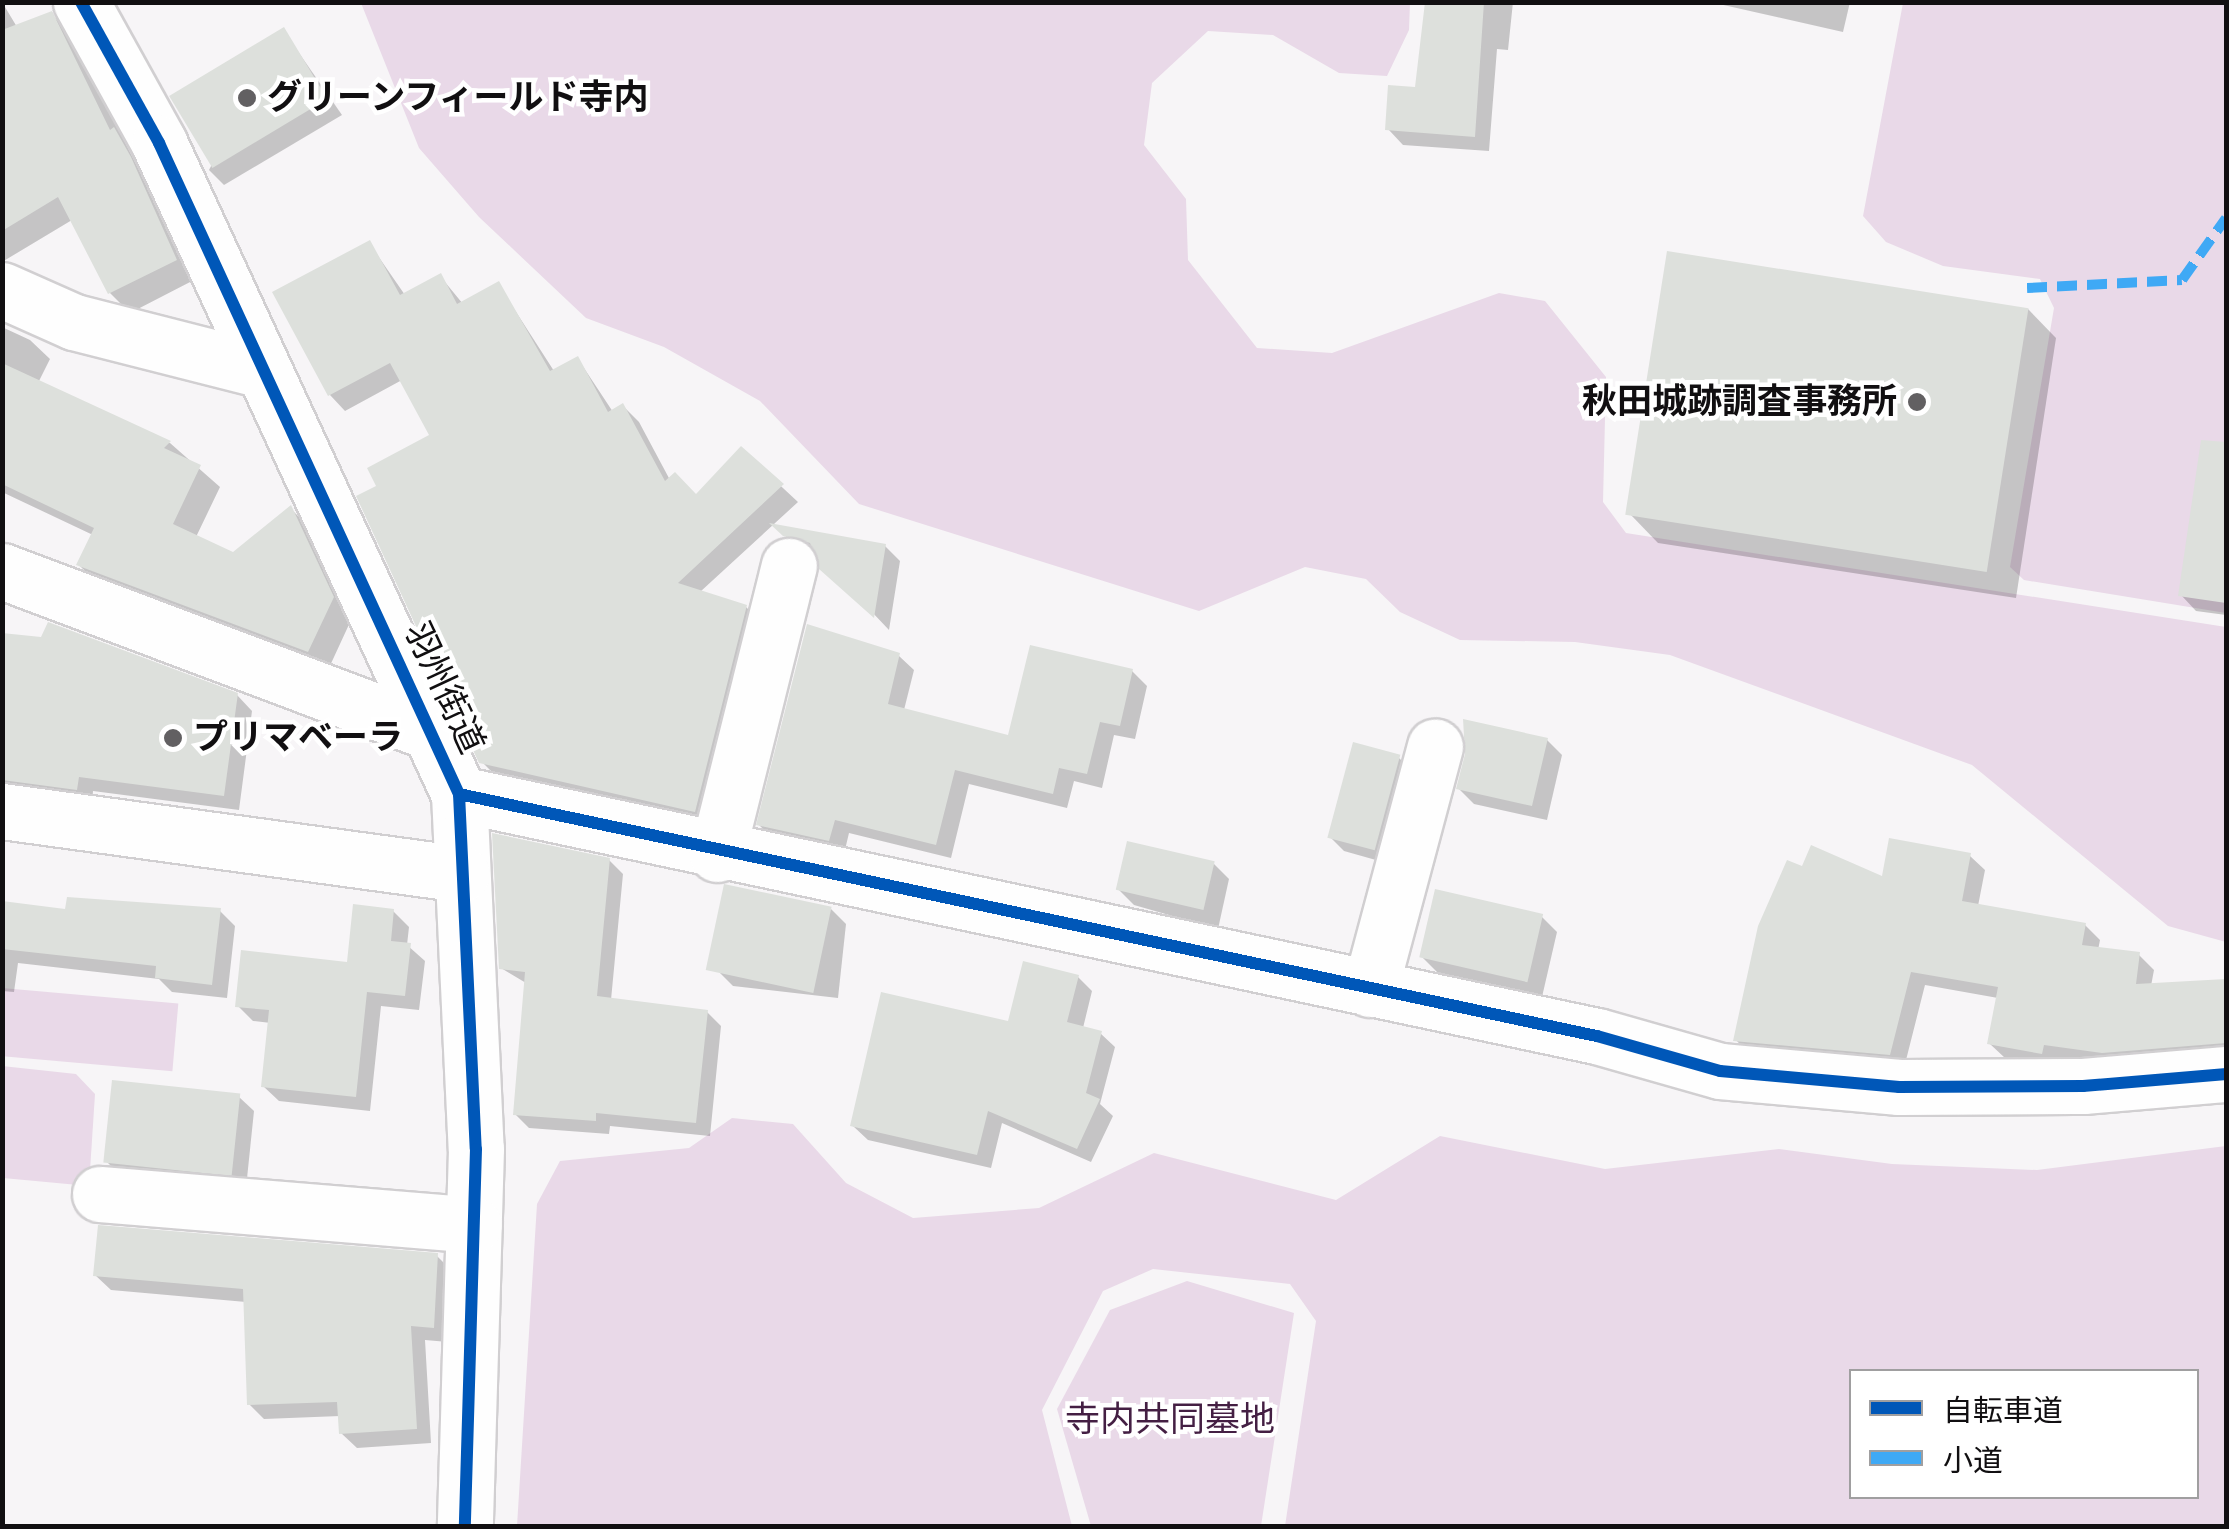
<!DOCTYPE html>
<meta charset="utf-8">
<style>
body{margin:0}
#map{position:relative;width:2229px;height:1529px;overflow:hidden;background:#f7f5f7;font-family:Signika,"Noto Sans JP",sans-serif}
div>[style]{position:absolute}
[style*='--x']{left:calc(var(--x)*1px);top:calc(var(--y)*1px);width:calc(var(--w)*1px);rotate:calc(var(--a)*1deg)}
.green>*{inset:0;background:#e9d9e8;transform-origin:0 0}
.shadow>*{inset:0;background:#0003}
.building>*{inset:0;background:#dde0dc;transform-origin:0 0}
.roads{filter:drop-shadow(2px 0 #d1cfd1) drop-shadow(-2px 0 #d1cfd1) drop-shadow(0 2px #d1cfd1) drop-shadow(0 -2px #d1cfd1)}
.minor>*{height:55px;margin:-27.5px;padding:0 27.5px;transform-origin:27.5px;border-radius:27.5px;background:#fefefe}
.quiet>*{height:10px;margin-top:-5px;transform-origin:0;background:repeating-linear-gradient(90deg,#3fa9f5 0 20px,transparent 0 30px)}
.cycleway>*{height:12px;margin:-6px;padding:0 6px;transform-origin:6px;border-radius:6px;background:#0057b8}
.dots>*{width:28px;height:28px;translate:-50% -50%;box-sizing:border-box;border:5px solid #fff;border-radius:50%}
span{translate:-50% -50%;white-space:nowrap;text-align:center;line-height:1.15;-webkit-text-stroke:9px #fff;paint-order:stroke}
.poi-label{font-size:35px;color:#110f11;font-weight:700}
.left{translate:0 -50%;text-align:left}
.right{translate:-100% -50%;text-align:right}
.street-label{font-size:35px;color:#110f11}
.park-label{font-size:35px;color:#441f43}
.frame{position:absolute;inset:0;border:5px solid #110f11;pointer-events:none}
.legend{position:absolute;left:1849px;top:1369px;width:350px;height:130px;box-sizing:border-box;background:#fff;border:2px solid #a09fa0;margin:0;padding:12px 18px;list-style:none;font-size:30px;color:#110f11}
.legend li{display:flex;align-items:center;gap:20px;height:50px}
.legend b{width:50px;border:2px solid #a09fa0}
</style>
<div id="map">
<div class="green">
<div style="clip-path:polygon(361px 3px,1410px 3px,1409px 30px,1387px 76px,1339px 73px,1273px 35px,1208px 31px,1152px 83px,1144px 145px,1186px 199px,1188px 260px,1257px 348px,1332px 353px,1499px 293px,1545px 301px,1606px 377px,1603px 502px,1626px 533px,2226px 627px,2226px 942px,2168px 926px,1972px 765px,1670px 655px,1575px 642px,1460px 640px,1400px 612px,1366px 579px,1305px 567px,1199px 611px,859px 504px,760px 401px,664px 347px,586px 318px,479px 217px,419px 148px)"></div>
<div style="clip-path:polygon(1903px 3px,2226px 3px,2226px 613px,2024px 580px,2010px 567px,2054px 308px,2040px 279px,1943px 266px,1886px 242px,1863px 216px)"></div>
<div style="left:2px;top:988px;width:177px;height:68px;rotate:5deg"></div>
<div style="clip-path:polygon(2px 1066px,76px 1074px,95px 1094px,89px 1186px,3px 1178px)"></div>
<div style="clip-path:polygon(evenodd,732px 1118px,793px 1124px,846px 1183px,913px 1218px,1039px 1208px,1154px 1153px,1336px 1200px,1440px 1136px,1605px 1169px,1779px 1149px,1892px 1164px,2037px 1170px,2226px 1146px,2226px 1526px,1285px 1526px,1316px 1321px,1290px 1284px,1153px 1269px,1103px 1291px,1042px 1410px,1072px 1526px,517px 1526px,537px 1204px,560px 1161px,689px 1148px,732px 1118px,1852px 1372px,2196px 1372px,2196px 1496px,1852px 1496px,1852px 1372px)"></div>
<div style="clip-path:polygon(1187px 1281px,1294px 1313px,1261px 1526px,1091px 1526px,1057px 1409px,1110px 1310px)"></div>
</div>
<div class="shadow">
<div style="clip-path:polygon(2px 2px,17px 27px,51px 14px,71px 34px,194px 280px,130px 313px,110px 293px,72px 220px,2px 262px)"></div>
<div style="clip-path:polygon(1427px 2px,1513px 2px,1508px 50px,1497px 49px,1489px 151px,1403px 145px,1388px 129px,1417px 90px)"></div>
<div style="clip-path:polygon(1710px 2px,1850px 2px,1843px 32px)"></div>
<div style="clip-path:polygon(283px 30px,342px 115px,224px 185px,209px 170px)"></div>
<div style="clip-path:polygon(369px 243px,405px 295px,440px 276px,463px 304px,498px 284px,554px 371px,578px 359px,613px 412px,623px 406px,639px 422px,670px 480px,696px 497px,741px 449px,798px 502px,700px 592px,746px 607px,762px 623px,711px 827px,498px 778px,481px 761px,379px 487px,432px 436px,402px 380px,345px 411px,330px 395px)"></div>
<div style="clip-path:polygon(2028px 309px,2056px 338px,2016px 598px,1658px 543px,1630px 514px)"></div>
<div style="clip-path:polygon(2px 327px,30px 340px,50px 359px,38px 383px,170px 443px,220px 487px,196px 537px,234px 555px,291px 509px,310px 528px,352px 618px,328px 670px,98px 584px,79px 565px,93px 535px,2px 492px)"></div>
<div style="clip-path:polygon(2203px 444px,2226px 447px,2226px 615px,2196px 611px,2181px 595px)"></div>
<div style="clip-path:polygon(776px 527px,885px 546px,900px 561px,889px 630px,817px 554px,801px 550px)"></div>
<div style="clip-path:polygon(2px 635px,237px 695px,252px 711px,239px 810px,93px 791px,92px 804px,2px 796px)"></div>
<div style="clip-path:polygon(899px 656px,914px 670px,904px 710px,1009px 738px,1132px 671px,1147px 686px,1135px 739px,1114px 735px,1102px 788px,1074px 781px,1067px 808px,969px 784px,951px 858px,849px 833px,844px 854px,774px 839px,759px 825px)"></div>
<div style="clip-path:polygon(1547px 740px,1562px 755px,1547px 820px,1474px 804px,1459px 789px)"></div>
<div style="clip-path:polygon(1399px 758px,1414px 773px,1390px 864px,1344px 851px,1329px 836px)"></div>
<div style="clip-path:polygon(1970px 856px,1985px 870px,1978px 906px,2085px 925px,2100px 940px,2098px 950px,2139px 955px,2154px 970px,2151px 986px,2226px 981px,2226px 1058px,2056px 1067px,2005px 1058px,1990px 1044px,1998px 998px,1925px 985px,1904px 1068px,1750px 1055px,1736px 1040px,1803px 870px,1884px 879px)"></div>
<div style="clip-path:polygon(609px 860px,623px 874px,611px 1000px,707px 1012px,721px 1026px,710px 1136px,610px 1126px,609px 1134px,529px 1128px,515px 1114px,526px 983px,501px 968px)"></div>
<div style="clip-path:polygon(1214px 864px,1229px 879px,1218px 929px,1134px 905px,1119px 890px)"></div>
<div style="clip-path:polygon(2px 903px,67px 912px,220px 911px,235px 926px,227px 998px,172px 992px,159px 979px,18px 963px,14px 992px,2px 991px)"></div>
<div style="clip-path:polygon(831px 909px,846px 924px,838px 998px,733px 986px,718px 971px)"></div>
<div style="clip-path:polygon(393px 911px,409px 927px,407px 945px,425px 961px,419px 1010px,381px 1006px,370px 1111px,279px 1101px,263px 1086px,271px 1023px,253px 1021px,238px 1006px,349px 964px)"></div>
<div style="clip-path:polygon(1542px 917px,1557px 932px,1542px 997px,1437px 972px,1422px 957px)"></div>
<div style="clip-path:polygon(1078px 977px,1092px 991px,1083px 1028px,1100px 1033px,1115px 1047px,1100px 1104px,1113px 1116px,1091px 1162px,1002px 1123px,991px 1168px,868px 1140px,853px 1126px)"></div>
<div style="clip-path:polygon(238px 1096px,254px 1111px,246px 1188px,122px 1177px,107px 1162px)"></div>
<div style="clip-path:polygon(437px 1256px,452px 1271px,448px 1342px,425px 1340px,431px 1443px,357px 1448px,341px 1433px,340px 1416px,264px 1419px,249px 1404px,246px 1302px,111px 1290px,95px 1275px)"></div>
</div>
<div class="building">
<div style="clip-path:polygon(1425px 2px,1484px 2px,1475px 137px,1385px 130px,1388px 85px,1415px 87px)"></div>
<div style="clip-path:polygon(52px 11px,110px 130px,114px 127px,131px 157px,177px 260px,108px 294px,58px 197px,2px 231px,2px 30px)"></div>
<div style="left:284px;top:27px;width:84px;height:134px;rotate:59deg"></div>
<div style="clip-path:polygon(370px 240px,400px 295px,441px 273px,457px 304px,499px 281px,550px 371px,578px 356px,608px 412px,623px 403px,665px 481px,675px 472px,696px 494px,741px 446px,784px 484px,678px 583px,747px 605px,695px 812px,479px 763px,356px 496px,376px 486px,367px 468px,429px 435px,390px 363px,328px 396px,272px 292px)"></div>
<div style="left:1667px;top:251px;width:366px;height:267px;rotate:9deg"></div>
<div style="clip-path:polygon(2px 363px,171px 441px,164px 448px,201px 465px,173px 524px,233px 552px,291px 505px,334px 597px,308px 652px,76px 565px,94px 528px,2px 484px)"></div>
<div style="clip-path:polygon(2201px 440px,2226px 442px,2226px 603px,2178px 596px)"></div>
<div style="clip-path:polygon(769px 523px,886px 544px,874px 618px,819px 569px,810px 543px,783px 536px)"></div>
<div style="clip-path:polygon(48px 622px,238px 693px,224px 796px,79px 777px,77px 790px,2px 780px,2px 633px,41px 637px)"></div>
<div style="clip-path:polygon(807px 624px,900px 653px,888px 704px,1008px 735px,1030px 645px,1133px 669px,1120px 726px,1100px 722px,1087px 774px,1059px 768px,1053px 794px,955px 770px,936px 845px,835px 820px,829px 841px,756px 825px)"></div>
<div style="clip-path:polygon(1463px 719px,1548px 738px,1532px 806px,1456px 789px,1465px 754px)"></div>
<div style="left:1353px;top:742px;width:49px;height:99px;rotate:15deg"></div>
<div style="clip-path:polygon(492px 833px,610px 858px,597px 996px,708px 1010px,696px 1123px,596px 1113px,596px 1121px,513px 1115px,525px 972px,499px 969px)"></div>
<div style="clip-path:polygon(1889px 838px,1971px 853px,1962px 901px,2086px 923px,2082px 945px,2140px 952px,2136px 984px,2226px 979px,2226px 1043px,2102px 1053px,2044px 1045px,2042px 1054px,1987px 1044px,1998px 987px,1911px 972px,1890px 1055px,1733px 1041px,1758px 926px,1787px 860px,1802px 866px,1811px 845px,1882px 876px)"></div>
<div style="left:1127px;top:841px;width:90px;height:50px;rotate:13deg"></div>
<div style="left:724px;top:884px;width:110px;height:88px;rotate:12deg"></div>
<div style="left:1435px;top:889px;width:111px;height:70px;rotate:13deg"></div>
<div style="clip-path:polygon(67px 897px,221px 908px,212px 985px,155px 978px,156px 966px,2px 949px,2px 901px,65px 909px)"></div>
<div style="clip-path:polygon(353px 904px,394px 909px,391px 941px,411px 943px,405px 996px,367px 992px,356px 1097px,261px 1087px,269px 1010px,235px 1007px,241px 950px,347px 962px)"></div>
<div style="clip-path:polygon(1023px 961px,1079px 975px,1067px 1022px,1102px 1031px,1086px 1093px,1100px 1099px,1077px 1149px,988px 1111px,977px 1155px,850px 1126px,881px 992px,1008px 1021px)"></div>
<div style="left:112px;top:1080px;width:129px;height:83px;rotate:6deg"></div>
<div style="clip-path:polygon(98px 1225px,438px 1253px,434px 1328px,411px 1326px,417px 1429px,339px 1434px,337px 1402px,247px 1405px,243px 1289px,93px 1276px)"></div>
</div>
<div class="roads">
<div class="minor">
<div style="--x:81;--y:2;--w:161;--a:61"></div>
<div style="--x:159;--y:143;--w:717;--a:65.26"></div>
<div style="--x:459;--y:794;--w:355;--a:87.3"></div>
<div style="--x:476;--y:1149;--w:377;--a:91.7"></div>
<div style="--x:2;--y:290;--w:79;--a:24"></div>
<div style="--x:74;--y:322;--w:194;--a:14.3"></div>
<div style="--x:2;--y:571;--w:461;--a:20.6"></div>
<div style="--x:459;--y:794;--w:1163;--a:12.01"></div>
<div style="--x:1597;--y:1036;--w:128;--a:15.9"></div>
<div style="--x:1720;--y:1071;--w:180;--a:5.1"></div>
<div style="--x:1899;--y:1087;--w:184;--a:-0.3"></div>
<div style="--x:2083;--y:1086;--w:144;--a:-4.8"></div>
<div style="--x:2;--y:811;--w:464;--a:7.8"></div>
<div style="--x:717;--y:854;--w:297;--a:-76"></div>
<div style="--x:1370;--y:989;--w:251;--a:-75"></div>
<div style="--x:100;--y:1194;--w:375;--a:4.7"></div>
</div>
</div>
<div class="quiet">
<div style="--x:2027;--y:288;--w:155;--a:-3"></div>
<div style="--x:2182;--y:280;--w:76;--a:-54.6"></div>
</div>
<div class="cycleway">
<div style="--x:81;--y:2;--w:161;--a:61"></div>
<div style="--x:159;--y:143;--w:717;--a:65.26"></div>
<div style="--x:459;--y:794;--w:355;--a:87.3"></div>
<div style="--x:476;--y:1149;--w:377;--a:91.7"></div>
<div style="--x:459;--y:794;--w:1163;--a:12.01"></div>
<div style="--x:1597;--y:1036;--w:128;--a:15.9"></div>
<div style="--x:1720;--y:1071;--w:180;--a:5.1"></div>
<div style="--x:1899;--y:1087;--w:184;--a:-0.3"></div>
<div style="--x:2083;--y:1086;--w:144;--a:-4.8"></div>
</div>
<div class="dots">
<div style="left:247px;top:98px;background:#626062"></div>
<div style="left:1917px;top:402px;background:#626062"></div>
<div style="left:173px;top:738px;background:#626062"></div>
</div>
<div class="poi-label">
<span class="left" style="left:267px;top:98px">グリーンフィールド寺内</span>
<span class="right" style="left:1897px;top:402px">秋田城跡調査事務所</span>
<span class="left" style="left:193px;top:738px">プリマベーラ</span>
</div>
<div class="street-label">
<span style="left:444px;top:688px;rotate:65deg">羽州街道</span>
</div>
<div class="park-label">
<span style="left:1170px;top:1420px">寺内共同墓地</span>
</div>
<div class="frame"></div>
<ul class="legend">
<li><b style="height:12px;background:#0057b8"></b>自転車道</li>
<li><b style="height:12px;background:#3fa9f5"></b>小道</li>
</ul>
</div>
